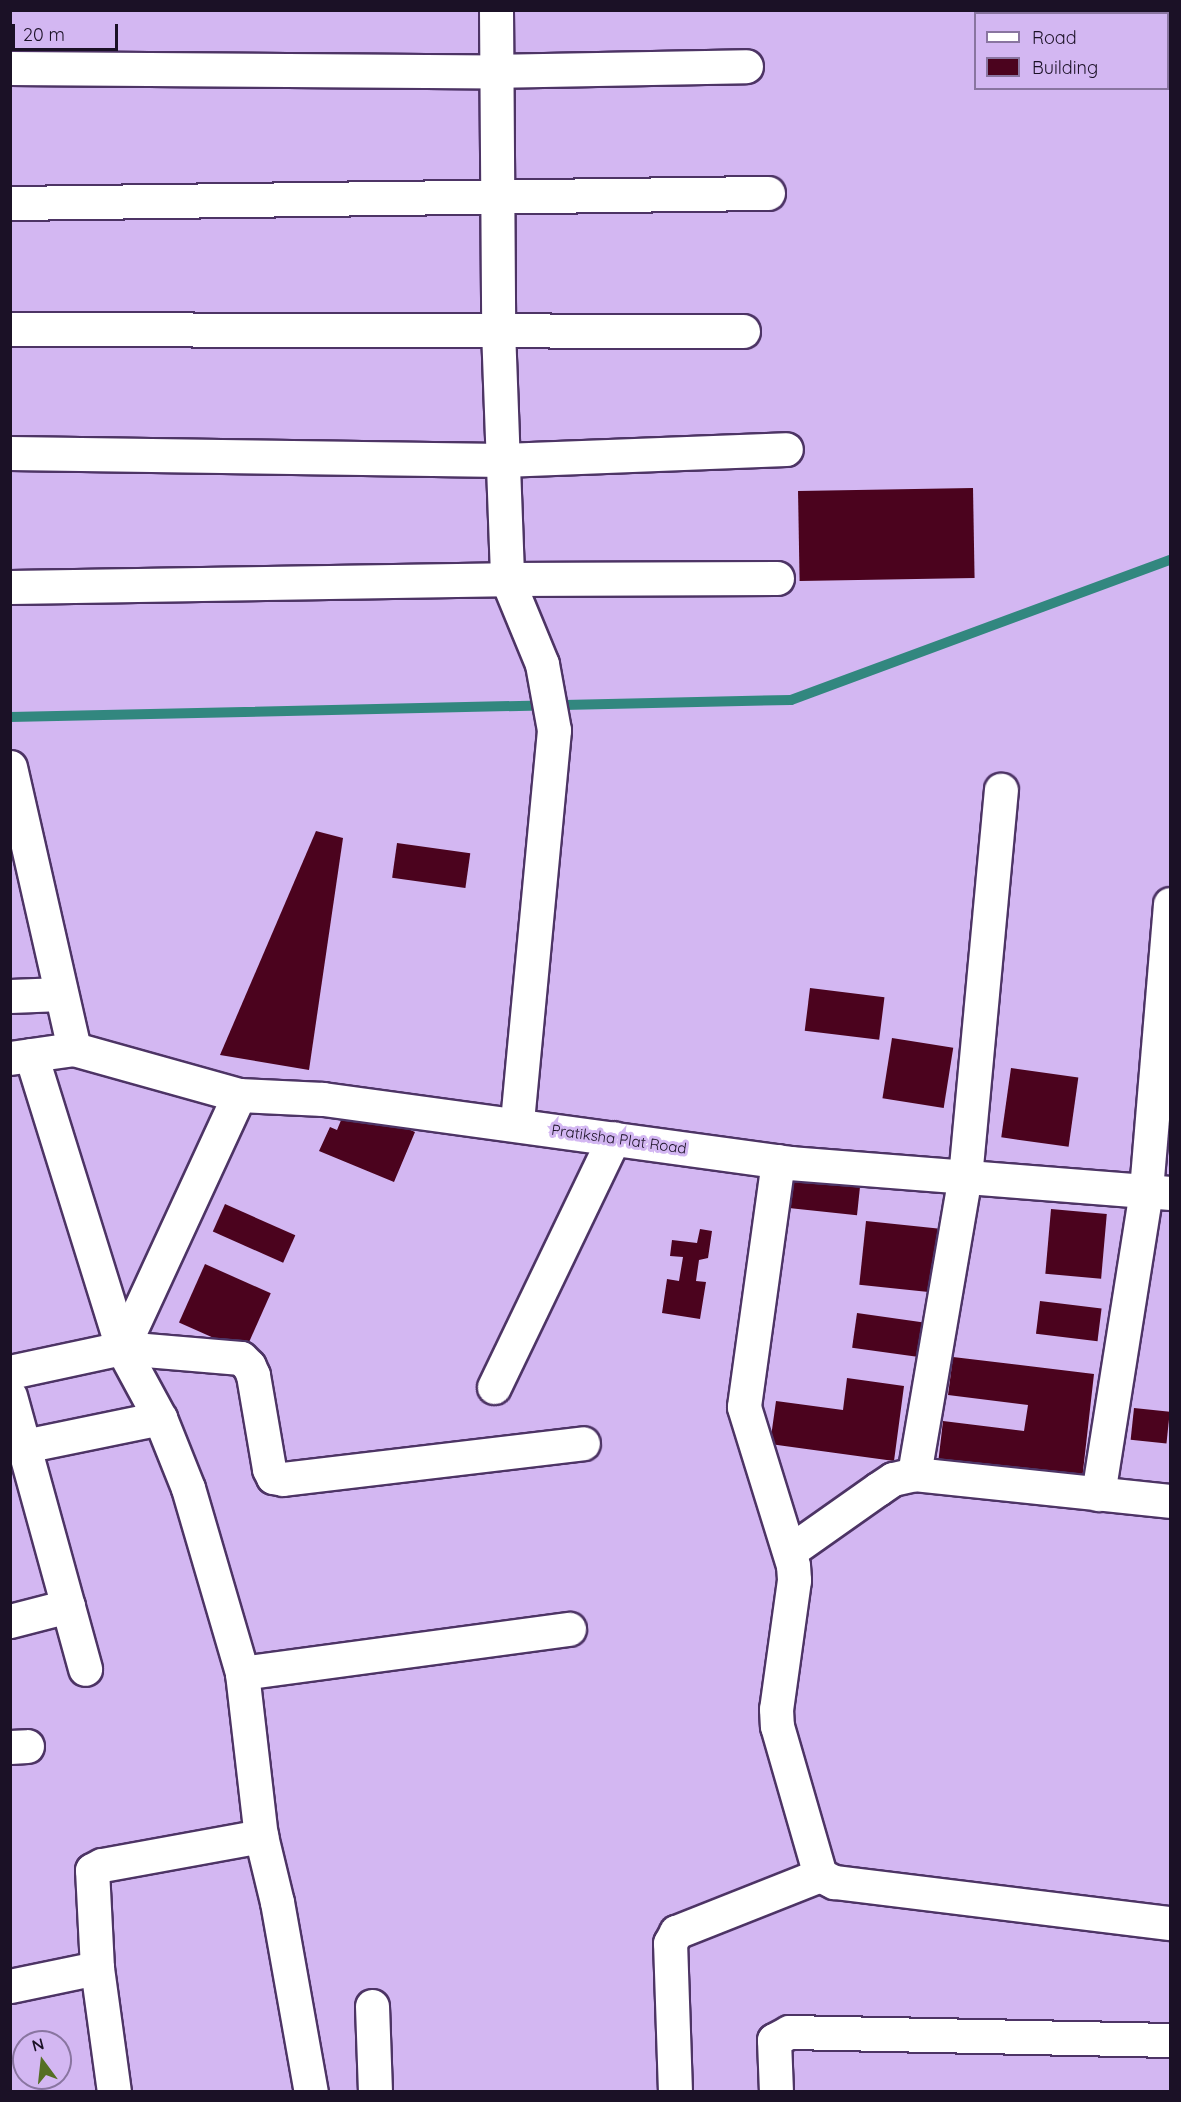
<!DOCTYPE html>
<style>
body{margin:0}
#map{position:relative;width:1181px;height:2102px;overflow:hidden;background:#d3b7f2;font-family:Quicksand,sans-serif}
div>[style]{position:absolute}
[style*='--x']{left:calc(var(--x)*1px);top:calc(var(--y)*1px);width:calc(var(--w)*1px);rotate:calc(var(--a)*1deg)}
.stream>*{height:10px;margin:-5px;padding:0 5px;transform-origin:5px;border-radius:5px;background:#32877f}
.building>*{inset:0;background:#4b031e;transform-origin:0 0}
.roads{filter:drop-shadow(2px 0 #4d3465) drop-shadow(-2px 0 #4d3465) drop-shadow(0 2px #4d3465) drop-shadow(0 -2px #4d3465)}
.minor>*{height:33px;margin:-16.5px;padding:0 16.5px;transform-origin:16.5px;border-radius:16.5px;background:#fff}
span{translate:-50% -50%;white-space:nowrap;text-align:center;line-height:1.15;-webkit-text-stroke:6px #d3b7f2;paint-order:stroke}
.street-label{font-size:15px;color:#1b1126}
.frame{position:absolute;inset:0;border:12px solid #1b1126;pointer-events:none}
.legend{position:absolute;left:974px;top:12px;width:195px;height:78px;box-sizing:border-box;background:#d3b7f2;border:2px solid #8975a0;margin:0;padding:8px 10px;list-style:none;font-size:18px;color:#1b1126}
.legend li{display:flex;align-items:center;gap:12px;height:30px}
.legend b{width:30px;border:2px solid #8975a0}
.north{position:absolute;left:12px;top:2030px;width:60px;height:60px;box-sizing:border-box;background:#d3b7f2;border:2px solid #8975a0;border-radius:50%;rotate:345deg;font-size:16px;font-weight:700;line-height:24px;text-align:center;color:#1b1126}
.north::after{content:'';display:block;margin:auto;width:21px;height:27px;background:#556f23;clip-path:polygon(50% 0,100% 100%,50% 72%,0 100%)}
.scale{position:absolute;left:12px;top:24px;width:106px;height:27px;box-sizing:border-box;border:3px solid #1b1126;border-top:0;padding-left:8px;font-size:18px;line-height:21px;white-space:nowrap;color:#1b1126;-webkit-text-stroke:4px #d3b7f2;paint-order:stroke}
</style>
<div id="map">
<div class="stream">
<div style="--x:10;--y:717;--w:781;--a:-1.25"></div>
<div style="--x:791;--y:700;--w:404;--a:-20.3"></div>
</div>
<div class="building">
<div style="left:973px;top:488px;width:90px;height:175px;rotate:89deg"></div>
<div style="clip-path:polygon(316px 831px,343px 838px,309px 1070px,220px 1055px)"></div>
<div style="left:397px;top:843px;width:74px;height:35px;rotate:8deg"></div>
<div style="left:810px;top:988px;width:75px;height:43px;rotate:7deg"></div>
<div style="left:892px;top:1038px;width:62px;height:61px;rotate:9deg"></div>
<div style="left:1011px;top:1068px;width:68px;height:70px;rotate:8deg"></div>
<div style="clip-path:polygon(364px 1110px,415px 1132px,394px 1182px,319px 1151px,330px 1127px,337px 1130px,344px 1113px)"></div>
<div style="left:791px;top:1164px;width:71px;height:44px;rotate:6deg"></div>
<div style="left:225px;top:1204px;width:77px;height:30px;rotate:24deg"></div>
<div style="left:1051px;top:1209px;width:56px;height:65px;rotate:5deg"></div>
<div style="left:866px;top:1221px;width:72px;height:64px;rotate:6deg"></div>
<div style="clip-path:polygon(700px 1229px,712px 1231px,708px 1258px,699px 1260px,696px 1281px,706px 1282px,700px 1319px,662px 1313px,667px 1279px,679px 1281px,683px 1257px,670px 1256px,672px 1240px,697px 1243px)"></div>
<div style="left:205px;top:1264px;width:72px;height:64px;rotate:24deg"></div>
<div style="left:1040px;top:1301px;width:62px;height:33px;rotate:7deg"></div>
<div style="left:857px;top:1313px;width:71px;height:35px;rotate:8deg"></div>
<div style="clip-path:polygon(953px 1357px,1094px 1374px,1082px 1480px,938px 1464px,943px 1421px,1024px 1431px,1028px 1405px,948px 1395px)"></div>
<div style="clip-path:polygon(847px 1378px,904px 1386px,894px 1461px,770px 1444px,776px 1401px,843px 1410px)"></div>
<div style="left:1134px;top:1408px;width:36px;height:32px;rotate:6deg"></div>
</div>
<div class="roads">
<div class="minor">
<div style="--x:496;--y:10;--w:319;--a:89.6"></div>
<div style="--x:498;--y:329;--w:250;--a:87.9"></div>
<div style="--x:507;--y:579;--w:92;--a:67.6"></div>
<div style="--x:542;--y:664;--w:67;--a:79.7"></div>
<div style="--x:554;--y:730;--w:396;--a:95.4"></div>
<div style="--x:10;--y:68;--w:485;--a:0.4"></div>
<div style="--x:495;--y:71;--w:251;--a:-1.1"></div>
<div style="--x:10;--y:203;--w:758;--a:-0.76"></div>
<div style="--x:10;--y:329;--w:733;--a:0.16"></div>
<div style="--x:10;--y:453;--w:493;--a:0.8"></div>
<div style="--x:503;--y:460;--w:283;--a:-2.2"></div>
<div style="--x:10;--y:587;--w:497;--a:-0.9"></div>
<div style="--x:507;--y:579;--w:270;--a:-0.2"></div>
<div style="--x:10;--y:767;--w:289;--a:77.2"></div>
<div style="--x:10;--y:996;--w:51;--a:-2.2"></div>
<div style="--x:31;--y:1055;--w:307;--a:72.7"></div>
<div style="--x:10;--y:1058;--w:65;--a:-8"></div>
<div style="--x:74;--y:1049;--w:171;--a:15.6"></div>
<div style="--x:239;--y:1095;--w:84;--a:2.7"></div>
<div style="--x:323;--y:1099;--w:471;--a:7.8"></div>
<div style="--x:790;--y:1163;--w:381;--a:4.5"></div>
<div style="--x:239;--y:1095;--w:279;--a:114.8"></div>
<div style="--x:122;--y:1348;--w:80;--a:61.5"></div>
<div style="--x:160;--y:1418;--w:75;--a:68.2"></div>
<div style="--x:188;--y:1488;--w:193;--a:73.7"></div>
<div style="--x:242;--y:1673;--w:164;--a:83.4"></div>
<div style="--x:261;--y:1836;--w:68;--a:76.4"></div>
<div style="--x:277;--y:1902;--w:193;--a:79.9"></div>
<div style="--x:778;--y:1161;--w:248;--a:97.9"></div>
<div style="--x:744;--y:1407;--w:165;--a:72.8"></div>
<div style="--x:793;--y:1565;--w:15;--a:86"></div>
<div style="--x:794;--y:1580;--w:130;--a:97.9"></div>
<div style="--x:776;--y:1709;--w:17;--a:87"></div>
<div style="--x:777;--y:1726;--w:155;--a:73.9"></div>
<div style="--x:820;--y:1875;--w:16;--a:27"></div>
<div style="--x:834;--y:1882;--w:338;--a:7"></div>
<div style="--x:10;--y:1372;--w:115;--a:-12.1"></div>
<div style="--x:122;--y:1348;--w:119;--a:4.8"></div>
<div style="--x:241;--y:1358;--w:11;--a:45"></div>
<div style="--x:249;--y:1366;--w:10;--a:66"></div>
<div style="--x:253;--y:1375;--w:95;--a:80.3"></div>
<div style="--x:269;--y:1469;--w:9;--a:63"></div>
<div style="--x:273;--y:1477;--w:10;--a:11"></div>
<div style="--x:283;--y:1479;--w:302;--a:-6.8"></div>
<div style="--x:494;--y:1387;--w:276;--a:-64.3"></div>
<div style="--x:10;--y:1396;--w:283;--a:74.6"></div>
<div style="--x:24;--y:1446;--w:139;--a:-11.6"></div>
<div style="--x:914;--y:1474;--w:301;--a:-80.3"></div>
<div style="--x:965;--y:1177;--w:389;--a:-84.7"></div>
<div style="--x:1098;--y:1494;--w:308;--a:-81"></div>
<div style="--x:1146;--y:1190;--w:287;--a:-85.2"></div>
<div style="--x:790;--y:1551;--w:108;--a:-35.2"></div>
<div style="--x:878;--y:1489;--w:18;--a:-34"></div>
<div style="--x:893;--y:1479;--w:22;--a:-13"></div>
<div style="--x:914;--y:1474;--w:257;--a:6"></div>
<div style="--x:10;--y:1621;--w:60;--a:-14.5"></div>
<div style="--x:242;--y:1673;--w:330;--a:-7.7"></div>
<div style="--x:10;--y:1747;--w:17;--a:-3"></div>
<div style="--x:10;--y:1986;--w:89;--a:-11.7"></div>
<div style="--x:372;--y:2006;--w:86;--a:88"></div>
<div style="--x:114;--y:2092;--w:125;--a:-97.8"></div>
<div style="--x:97;--y:1968;--w:98;--a:-92.9"></div>
<div style="--x:92;--y:1870;--w:11;--a:-27"></div>
<div style="--x:102;--y:1865;--w:162;--a:-10.3"></div>
<div style="--x:675;--y:2092;--w:149;--a:-91.9"></div>
<div style="--x:670;--y:1943;--w:13;--a:-61"></div>
<div style="--x:676;--y:1932;--w:155;--a:-21.6"></div>
<div style="--x:776;--y:2092;--w:52;--a:-92.2"></div>
<div style="--x:774;--y:2040;--w:17;--a:-28"></div>
<div style="--x:789;--y:2032;--w:381;--a:1.2"></div>
</div>
</div>
<div class="street-label">
<span style="left:619px;top:1139px;rotate:8deg">Pratiksha Plat Road</span>
</div>
<div class="frame"></div>
<ul class="legend">
<li><b style="height:8px;background:#fff"></b>Road</li>
<li><b style="height:16px;background:#4b031e"></b>Building</li>
</ul>
<div class="north">N</div>
<div class="scale">20 m</div>
</div>
